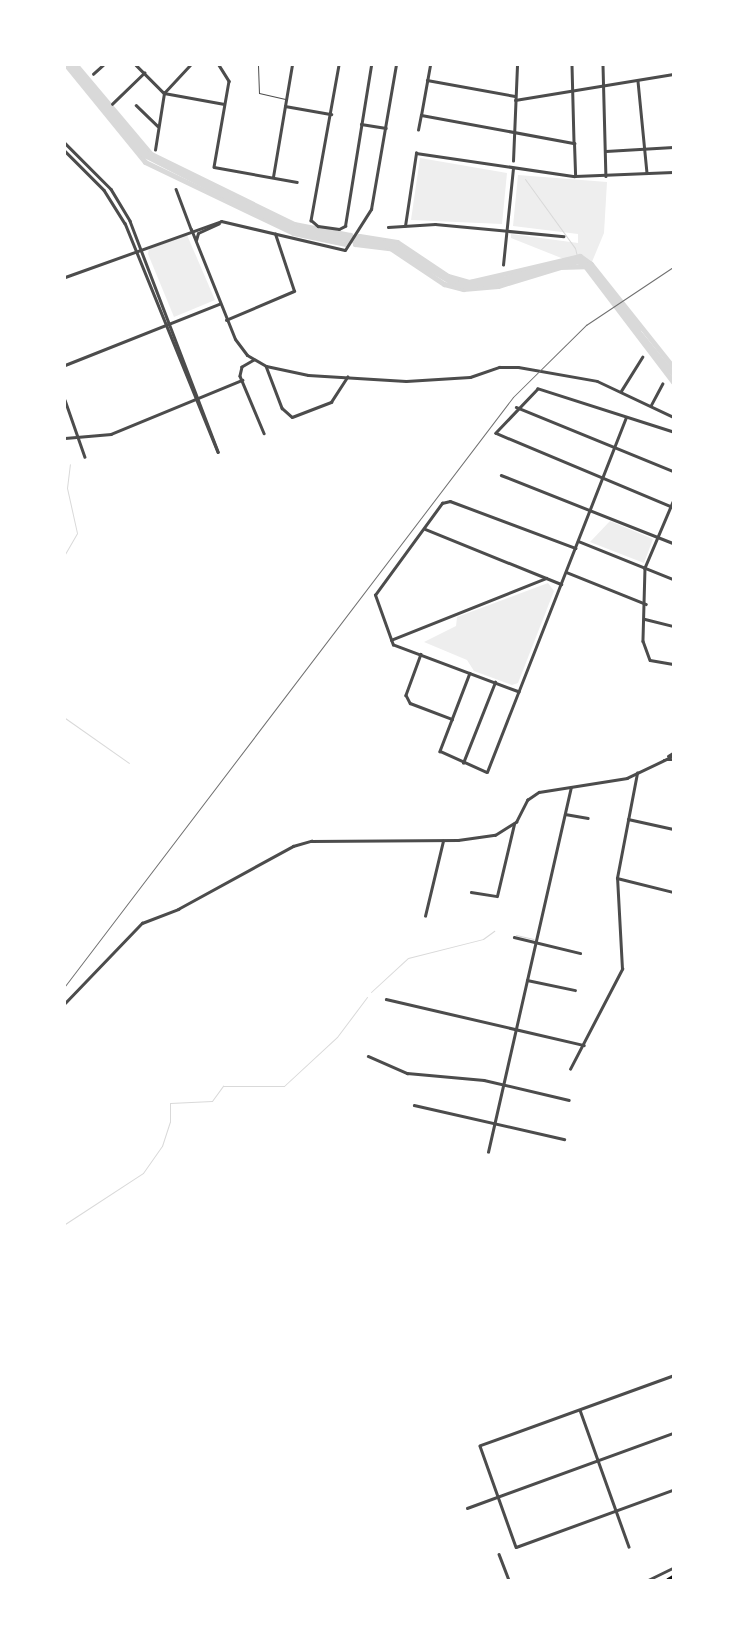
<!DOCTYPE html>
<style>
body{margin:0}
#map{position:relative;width:738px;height:1645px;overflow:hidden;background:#fff;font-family:"Titillium Web",sans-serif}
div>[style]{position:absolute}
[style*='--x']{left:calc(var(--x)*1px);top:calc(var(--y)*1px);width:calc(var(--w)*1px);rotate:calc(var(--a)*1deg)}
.green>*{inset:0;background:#eee}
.stream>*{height:1px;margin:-0.5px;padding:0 0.5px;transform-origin:0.5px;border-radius:0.5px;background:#d9d9d9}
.canal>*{height:5px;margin:-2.5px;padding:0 2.5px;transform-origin:2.5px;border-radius:2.5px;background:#d9d9d9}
.river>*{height:8px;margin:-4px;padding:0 4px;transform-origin:4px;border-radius:4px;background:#d9d9d9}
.service>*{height:1px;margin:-0.5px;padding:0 0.5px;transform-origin:0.5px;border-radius:0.5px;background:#4c4c4c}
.minor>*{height:2.5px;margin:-1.25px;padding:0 1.25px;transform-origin:1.25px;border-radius:1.25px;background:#4c4c4c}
.tertiary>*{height:3px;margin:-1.5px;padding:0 1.5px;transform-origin:1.5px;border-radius:1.5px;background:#4c4c4c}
.trunk>*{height:4.5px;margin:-2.25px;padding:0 2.25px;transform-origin:2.25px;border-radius:2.25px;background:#111}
.rail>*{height:1px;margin:-0.5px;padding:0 0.5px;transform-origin:0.5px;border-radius:0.5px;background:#707070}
span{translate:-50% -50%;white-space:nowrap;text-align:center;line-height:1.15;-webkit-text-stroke:5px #fff;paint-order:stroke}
.frame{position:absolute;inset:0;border:66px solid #fff;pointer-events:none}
</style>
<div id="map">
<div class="green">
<div style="clip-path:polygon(420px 158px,507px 173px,502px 224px,411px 220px)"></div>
<div style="clip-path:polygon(518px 175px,607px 182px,604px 233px,589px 269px,511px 238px,511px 234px,578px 243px,578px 234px,513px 226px)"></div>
<div style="clip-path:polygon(187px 235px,215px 300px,174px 317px,148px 254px,149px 249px)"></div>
<div style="clip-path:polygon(610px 521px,653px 539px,644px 563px,590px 542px)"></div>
<div style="clip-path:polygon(548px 583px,554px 591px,518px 683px,512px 685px,474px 671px,467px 660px,424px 642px,456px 626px,457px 617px)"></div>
</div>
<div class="stream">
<div style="--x:525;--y:179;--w:85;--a:54.1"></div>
<div style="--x:575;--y:248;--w:12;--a:76"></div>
<div style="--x:65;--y:554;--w:24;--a:-60"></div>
<div style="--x:77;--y:533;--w:46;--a:-102.5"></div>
<div style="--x:67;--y:488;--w:24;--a:-83"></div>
<div style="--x:65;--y:718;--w:78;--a:35.1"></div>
<div style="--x:516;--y:935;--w:18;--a:13"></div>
<div style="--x:371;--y:992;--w:50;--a:-42.6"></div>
<div style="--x:408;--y:958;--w:77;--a:-14.2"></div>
<div style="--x:483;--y:939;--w:14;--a:-36"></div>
<div style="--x:65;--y:1224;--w:93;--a:-33.2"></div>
<div style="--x:143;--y:1173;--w:33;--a:-55"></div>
<div style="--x:162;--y:1146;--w:25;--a:-72"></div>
<div style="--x:170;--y:1122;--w:19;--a:-90"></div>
<div style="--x:170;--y:1103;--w:42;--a:-2.7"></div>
<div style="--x:212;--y:1101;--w:19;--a:-54"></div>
<div style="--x:223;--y:1086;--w:61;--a:0"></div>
<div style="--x:284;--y:1086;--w:72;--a:-42.8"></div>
<div style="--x:337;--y:1037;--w:50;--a:-53.1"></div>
</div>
<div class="canal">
<div style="--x:66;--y:65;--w:125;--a:50.8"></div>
<div style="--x:145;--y:162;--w:164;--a:25.6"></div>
<div style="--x:293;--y:233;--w:54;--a:11.7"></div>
<div style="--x:346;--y:244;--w:10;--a:-66"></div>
<div style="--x:350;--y:235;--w:57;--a:-168.9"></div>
<div style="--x:294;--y:224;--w:159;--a:-153.9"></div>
<div style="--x:151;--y:154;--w:116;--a:-130.1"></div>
<div style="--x:637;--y:330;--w:57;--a:50.7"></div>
<div style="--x:673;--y:367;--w:132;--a:-128.5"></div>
<div style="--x:591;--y:264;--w:14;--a:-144"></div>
<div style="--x:580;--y:256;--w:114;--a:166.8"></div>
<div style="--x:469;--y:282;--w:22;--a:-164"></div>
<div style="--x:448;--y:276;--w:61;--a:-146.3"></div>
<div style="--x:397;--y:242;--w:38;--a:-171"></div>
<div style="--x:359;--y:236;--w:9;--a:117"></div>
<div style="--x:355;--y:244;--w:35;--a:7"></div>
<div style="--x:390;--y:248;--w:65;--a:33.7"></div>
<div style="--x:444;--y:284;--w:20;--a:15"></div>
<div style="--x:463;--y:289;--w:35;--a:-5"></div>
<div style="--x:498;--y:286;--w:65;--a:-17"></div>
<div style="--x:560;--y:267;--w:25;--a:-2"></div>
<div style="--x:585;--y:266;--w:146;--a:52.8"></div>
</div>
<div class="river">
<div style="--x:71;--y:65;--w:116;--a:50.3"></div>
<div style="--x:145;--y:154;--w:165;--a:27"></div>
<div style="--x:292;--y:229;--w:102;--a:9.6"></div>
<div style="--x:393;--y:246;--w:77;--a:30.6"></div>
<div style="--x:459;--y:285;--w:43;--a:-5.3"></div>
<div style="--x:502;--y:281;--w:79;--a:-15.4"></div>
<div style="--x:578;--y:260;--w:13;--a:27"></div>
<div style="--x:590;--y:266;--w:79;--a:53.7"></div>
</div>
<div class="service">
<div style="--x:258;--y:65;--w:28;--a:88"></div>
<div style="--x:259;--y:93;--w:28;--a:13"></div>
</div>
<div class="minor">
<div style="--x:136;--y:65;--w:40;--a:45"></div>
<div style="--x:219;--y:65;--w:19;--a:58"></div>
<div style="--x:229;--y:81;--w:87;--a:99.9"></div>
<div style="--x:214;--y:167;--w:84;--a:10.2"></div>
<div style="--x:339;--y:65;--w:158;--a:100.2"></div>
<div style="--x:311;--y:220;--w:9;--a:41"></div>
<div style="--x:318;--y:226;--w:21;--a:8"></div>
<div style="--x:339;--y:229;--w:7;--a:-27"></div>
<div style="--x:345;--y:226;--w:163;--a:-80.8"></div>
<div style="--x:572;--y:65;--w:78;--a:88.5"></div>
<div style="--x:603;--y:65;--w:111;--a:88.5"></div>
<div style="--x:93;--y:74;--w:13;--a:-42"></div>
<div style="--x:427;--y:80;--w:89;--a:10.3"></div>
<div style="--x:638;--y:81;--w:92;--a:84.4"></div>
<div style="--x:164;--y:93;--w:61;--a:10.4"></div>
<div style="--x:515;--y:100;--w:160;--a:-9.3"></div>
<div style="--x:112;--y:104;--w:45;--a:-44.1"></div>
<div style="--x:136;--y:105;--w:30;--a:44"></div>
<div style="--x:285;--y:106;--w:47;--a:9.9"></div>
<div style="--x:361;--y:124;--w:25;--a:9"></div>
<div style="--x:418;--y:130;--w:15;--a:-79"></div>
<div style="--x:65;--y:143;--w:65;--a:45"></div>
<div style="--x:111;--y:189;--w:37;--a:59"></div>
<div style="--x:130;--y:221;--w:247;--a:69.1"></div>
<div style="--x:155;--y:150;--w:58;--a:-81"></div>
<div style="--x:164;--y:93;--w:38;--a:-47"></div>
<div style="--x:65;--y:151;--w:55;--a:45"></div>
<div style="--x:104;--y:190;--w:39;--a:58"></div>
<div style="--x:125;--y:223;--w:247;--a:67.9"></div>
<div style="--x:606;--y:151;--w:67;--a:-3.4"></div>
<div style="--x:513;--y:161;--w:96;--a:-87.6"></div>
<div style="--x:273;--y:177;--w:114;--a:-80.4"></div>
<div style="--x:176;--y:189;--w:43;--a:69.4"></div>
<div style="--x:405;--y:226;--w:74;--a:-81.4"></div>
<div style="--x:416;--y:153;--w:160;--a:8.3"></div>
<div style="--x:388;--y:227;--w:47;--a:-3.7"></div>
<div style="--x:435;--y:224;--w:129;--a:5.4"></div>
<div style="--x:503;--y:265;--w:97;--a:-84.1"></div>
<div style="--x:226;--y:320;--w:74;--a:-23.1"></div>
<div style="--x:294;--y:291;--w:60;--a:-108.4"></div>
<div style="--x:254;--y:360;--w:14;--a:150"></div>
<div style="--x:242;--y:367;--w:9;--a:103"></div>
<div style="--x:240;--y:376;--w:62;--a:67.2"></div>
<div style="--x:65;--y:365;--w:166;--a:-21.6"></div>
<div style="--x:266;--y:366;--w:45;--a:69.1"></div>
<div style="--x:282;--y:408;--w:13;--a:42"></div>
<div style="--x:292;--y:417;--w:42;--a:-21"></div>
<div style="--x:331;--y:402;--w:30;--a:-57"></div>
<div style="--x:621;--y:391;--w:40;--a:-58"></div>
<div style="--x:65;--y:400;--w:60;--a:70.7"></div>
<div style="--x:651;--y:405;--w:24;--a:-62"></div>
<div style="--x:516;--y:407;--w:170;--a:22.2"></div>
<div style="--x:673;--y:432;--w:142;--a:-162.3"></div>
<div style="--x:538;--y:389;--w:61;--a:133.7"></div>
<div style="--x:496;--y:433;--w:192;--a:22.7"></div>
<div style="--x:65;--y:438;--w:46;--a:-5"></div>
<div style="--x:111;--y:434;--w:142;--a:-22.4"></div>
<div style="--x:501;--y:475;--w:185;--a:21.6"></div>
<div style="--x:673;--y:502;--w:72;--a:113"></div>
<div style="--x:645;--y:568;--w:73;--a:91.6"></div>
<div style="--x:643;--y:641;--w:20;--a:70"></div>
<div style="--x:650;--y:660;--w:23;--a:10"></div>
<div style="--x:425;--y:529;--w:147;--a:22"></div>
<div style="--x:578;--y:541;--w:102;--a:21.8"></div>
<div style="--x:566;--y:572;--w:86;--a:21.8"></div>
<div style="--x:645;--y:619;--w:29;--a:14"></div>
<div style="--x:391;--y:640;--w:167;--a:-21.8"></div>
<div style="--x:421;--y:654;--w:44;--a:110.1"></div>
<div style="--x:406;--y:695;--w:9;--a:63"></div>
<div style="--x:410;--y:703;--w:45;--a:20.9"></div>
<div style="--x:470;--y:673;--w:84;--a:111"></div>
<div style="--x:440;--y:751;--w:51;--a:24.1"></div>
<div style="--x:487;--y:772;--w:380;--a:-68.6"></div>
<div style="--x:519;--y:692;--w:134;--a:-159.5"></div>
<div style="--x:393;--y:645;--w:53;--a:-109.8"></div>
<div style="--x:375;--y:595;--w:114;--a:-53.9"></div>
<div style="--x:442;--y:503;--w:8;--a:-14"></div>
<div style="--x:450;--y:501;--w:134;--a:20.5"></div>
<div style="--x:668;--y:756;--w:6;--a:-31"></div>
<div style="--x:664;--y:760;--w:9;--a:0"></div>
<div style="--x:463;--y:763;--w:87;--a:-68.4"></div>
<div style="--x:565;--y:814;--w:23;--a:10"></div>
<div style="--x:628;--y:819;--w:46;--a:12.5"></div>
<div style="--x:617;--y:878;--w:58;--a:14"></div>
<div style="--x:471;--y:892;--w:26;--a:9"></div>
<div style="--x:497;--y:896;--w:74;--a:-76.7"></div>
<div style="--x:425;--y:916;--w:77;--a:-76.5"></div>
<div style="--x:514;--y:937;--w:68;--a:13.6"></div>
<div style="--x:527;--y:980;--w:49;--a:11.8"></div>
<div style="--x:386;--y:999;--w:203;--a:13.1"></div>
<div style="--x:65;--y:1003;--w:111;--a:-46.1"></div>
<div style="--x:142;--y:923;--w:39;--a:-21"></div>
<div style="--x:178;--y:909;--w:131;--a:-28.7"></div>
<div style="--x:293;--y:846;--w:19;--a:-16"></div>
<div style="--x:311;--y:841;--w:147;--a:-0.4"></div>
<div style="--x:458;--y:840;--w:37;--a:-8"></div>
<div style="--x:495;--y:835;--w:25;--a:-32"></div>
<div style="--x:516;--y:822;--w:25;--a:-63"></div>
<div style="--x:527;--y:800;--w:14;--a:-34"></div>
<div style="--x:539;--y:792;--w:89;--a:-9"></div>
<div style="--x:627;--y:778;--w:51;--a:-25.6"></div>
<div style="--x:368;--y:1056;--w:43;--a:23.6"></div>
<div style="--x:407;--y:1073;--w:77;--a:5.2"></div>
<div style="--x:484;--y:1080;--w:87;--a:13.2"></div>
<div style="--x:570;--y:1069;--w:113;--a:-62.5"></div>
<div style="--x:622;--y:969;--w:91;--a:-93.1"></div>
<div style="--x:617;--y:878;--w:107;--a:-79.2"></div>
<div style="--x:414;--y:1105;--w:154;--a:12.8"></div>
<div style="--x:488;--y:1152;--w:373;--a:-77.2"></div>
<div style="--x:673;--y:1376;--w:205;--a:160.1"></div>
<div style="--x:480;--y:1446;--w:107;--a:70.4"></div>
<div style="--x:516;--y:1547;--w:167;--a:-20"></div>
<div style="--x:580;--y:1410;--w:145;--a:70.3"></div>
<div style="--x:467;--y:1508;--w:219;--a:-20"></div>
<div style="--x:499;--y:1554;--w:28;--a:69"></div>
<div style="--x:648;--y:1580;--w:28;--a:-26"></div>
</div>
<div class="tertiary">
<div style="--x:430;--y:65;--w:51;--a:100.2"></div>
<div style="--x:421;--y:115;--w:156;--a:10.4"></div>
<div style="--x:574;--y:143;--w:33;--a:88"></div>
<div style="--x:575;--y:176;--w:98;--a:-2.3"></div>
<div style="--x:191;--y:229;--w:118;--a:68.2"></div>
<div style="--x:235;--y:339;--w:20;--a:53"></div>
<div style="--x:247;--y:355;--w:22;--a:30"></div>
<div style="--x:266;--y:366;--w:43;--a:12.1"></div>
<div style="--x:308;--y:375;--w:98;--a:3.5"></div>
<div style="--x:406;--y:381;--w:64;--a:-3.6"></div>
<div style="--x:470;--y:377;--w:31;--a:-19"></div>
<div style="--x:499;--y:367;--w:19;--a:0"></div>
<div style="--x:518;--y:367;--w:80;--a:10"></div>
<div style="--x:597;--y:381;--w:84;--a:25.3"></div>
<div style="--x:196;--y:240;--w:7;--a:-74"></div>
<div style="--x:198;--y:233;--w:23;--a:-25"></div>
<div style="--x:65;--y:277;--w:166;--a:-19.7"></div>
<div style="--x:221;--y:221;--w:127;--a:13.2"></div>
<div style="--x:345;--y:250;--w:49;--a:-57.6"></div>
<div style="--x:371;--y:209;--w:146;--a:-80.2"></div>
</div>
<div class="trunk">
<div style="--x:668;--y:1580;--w:6;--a:-31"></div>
</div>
<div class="rail">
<div style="--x:65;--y:986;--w:740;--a:-52.74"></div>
<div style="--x:513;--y:397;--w:103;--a:-44.6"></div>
<div style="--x:586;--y:325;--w:105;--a:-33.7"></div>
</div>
<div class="frame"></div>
</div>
